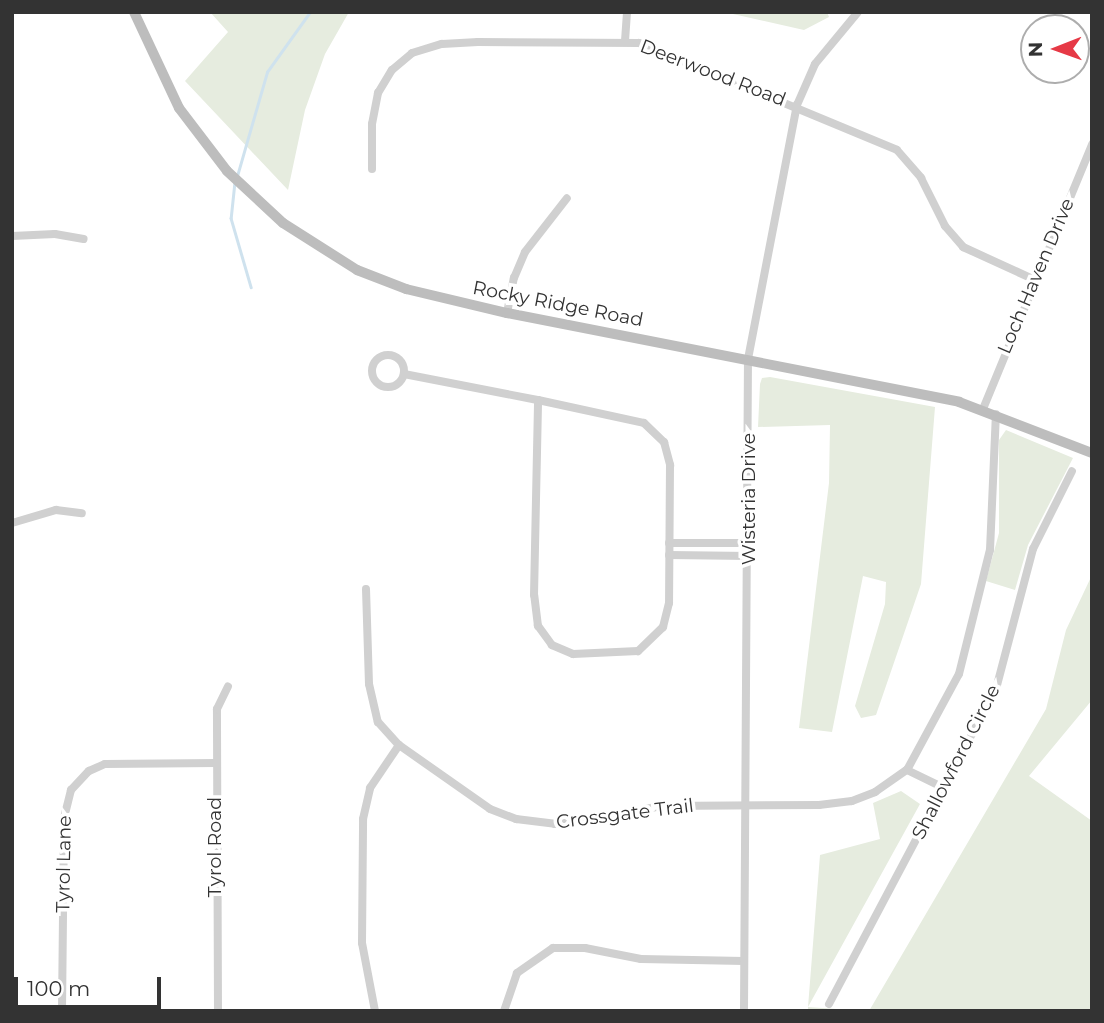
<!DOCTYPE html>
<style>
body{margin:0}
#map{position:relative;width:1104px;height:1023px;overflow:hidden;background:#fff;font-family:Montserrat,sans-serif}
div>[style]{position:absolute}
[style*='--x']{left:calc(var(--x)*1px);top:calc(var(--y)*1px);width:calc(var(--w)*1px);rotate:calc(var(--a)*1deg)}
.green>*{inset:0;background:#e6ecdf}
.stream>*{height:2.5px;margin:-1.25px;padding:0 1.25px;transform-origin:1.25px;border-radius:1.25px;background:#cfe2ee}
.street>*{height:8px;margin:-4px;padding:0 4px;transform-origin:4px;border-radius:4px;background:#d0d0d0}
.street>.ring{margin:-4px;padding:0;box-sizing:content-box;background:none;border:8px solid #d0d0d0;border-radius:50%}
.secondary>*{height:10px;margin:-5px;padding:0 5px;transform-origin:5px;border-radius:5px;background:#bdbdbd}
span{translate:-50% -50%;white-space:nowrap;text-align:center;line-height:1.15;-webkit-text-stroke:7px #fff;paint-order:stroke}
.street-label{font-size:19px;color:#333}
.frame{position:absolute;inset:0;border:14px solid #333;pointer-events:none}
.north{position:absolute;left:1020px;top:14px;width:70px;height:70px;box-sizing:border-box;background:#fff;border:2px solid #adadad;border-radius:50%;rotate:269deg;font-size:19px;font-weight:700;line-height:28px;text-align:center;color:#333}
.north::after{content:'';display:block;margin:auto;width:24px;height:32px;background:#e63946;clip-path:polygon(50% 0,100% 100%,50% 72%,0 100%)}
.scale{position:absolute;left:14px;top:977px;width:147px;height:32px;box-sizing:border-box;border:4px solid #333;border-top:0;padding-left:9px;font-size:21px;line-height:24px;white-space:nowrap;color:#333;-webkit-text-stroke:5px #fff;paint-order:stroke}
</style>
<div id="map">
<div class="green">
<div style="clip-path:polygon(210px 12px,349px 12px,325px 54px,305px 110px,288px 190px,185px 81px,228px 32px)"></div>
<div style="clip-path:polygon(724px 12px,827px 12px,829px 17px,804px 30px)"></div>
<div style="clip-path:polygon(770px 377px,935px 407px,921px 584px,876px 715px,861px 718px,855px 706px,885px 604px,886px 582px,863px 576px,832px 732px,799px 728px,829px 483px,830px 425px,758px 427px,760px 384px,762px 378px)"></div>
<div style="clip-path:polygon(1006px 430px,1073px 458px,1028px 545px,1015px 590px,986px 581px,999px 533px,999px 440px)"></div>
<div style="clip-path:polygon(1092px 575px,1092px 700px,1029px 776px,1092px 821px,1092px 1011px,869px 1011px,1046px 709px,1066px 630px)"></div>
<div style="clip-path:polygon(901px 791px,920px 804px,808px 1007px,865px 1011px,808px 1011px,808px 1007px,820px 855px,880px 839px,873px 803px)"></div>
</div>
<div class="stream">
<div style="--x:237;--y:176;--w:108;--a:-73.9"></div>
<div style="--x:267;--y:72;--w:74;--a:-54.4"></div>
<div style="--x:235;--y:182;--w:36;--a:96"></div>
<div style="--x:231;--y:218;--w:72;--a:73.8"></div>
</div>
<div class="street">
<div style="--x:625;--y:41;--w:29;--a:-86"></div>
<div style="--x:372;--y:169;--w:45;--a:-90"></div>
<div style="--x:372;--y:124;--w:32;--a:-79"></div>
<div style="--x:378;--y:93;--w:27;--a:-59"></div>
<div style="--x:392;--y:70;--w:26;--a:-40"></div>
<div style="--x:412;--y:53;--w:31;--a:-17"></div>
<div style="--x:442;--y:44;--w:36;--a:-3"></div>
<div style="--x:478;--y:42;--w:161;--a:0.4"></div>
<div style="--x:639;--y:43;--w:279;--a:22.5"></div>
<div style="--x:897;--y:150;--w:37;--a:49"></div>
<div style="--x:921;--y:178;--w:54;--a:63.4"></div>
<div style="--x:945;--y:226;--w:28;--a:49"></div>
<div style="--x:963;--y:247;--w:79;--a:24.6"></div>
<div style="--x:12;--y:236;--w:43;--a:-2.7"></div>
<div style="--x:55;--y:234;--w:29;--a:10"></div>
<div style="--x:507;--y:313;--w:36;--a:-79"></div>
<div style="--x:514;--y:278;--w:28;--a:-67"></div>
<div style="--x:525;--y:252;--w:68;--a:-52.1"></div>
<div class="ring" style="left:372px;top:355px;width:24px;height:24px"></div>
<div style="--x:404;--y:374;--w:136;--a:11"></div>
<div style="--x:538;--y:400;--w:108;--a:12.2"></div>
<div style="--x:644;--y:423;--w:28;--a:44"></div>
<div style="--x:664;--y:442;--w:24;--a:75"></div>
<div style="--x:670;--y:465;--w:138;--a:90.4"></div>
<div style="--x:669;--y:603;--w:25;--a:104"></div>
<div style="--x:663;--y:627;--w:35;--a:136"></div>
<div style="--x:638;--y:651;--w:65;--a:177.4"></div>
<div style="--x:573;--y:654;--w:23;--a:-157"></div>
<div style="--x:552;--y:645;--w:24;--a:-126"></div>
<div style="--x:538;--y:626;--w:31;--a:-97"></div>
<div style="--x:534;--y:595;--w:195;--a:-88.8"></div>
<div style="--x:983;--y:409;--w:287;--a:-67.6"></div>
<div style="--x:12;--y:523;--w:46;--a:-16.5"></div>
<div style="--x:56;--y:510;--w:26;--a:7"></div>
<div style="--x:669;--y:543;--w:81;--a:0"></div>
<div style="--x:669;--y:555;--w:81;--a:0.7"></div>
<div style="--x:366;--y:589;--w:95;--a:88.2"></div>
<div style="--x:369;--y:684;--w:39;--a:77"></div>
<div style="--x:378;--y:722;--w:31;--a:48"></div>
<div style="--x:399;--y:745;--w:111;--a:35.1"></div>
<div style="--x:490;--y:809;--w:28;--a:21"></div>
<div style="--x:516;--y:819;--w:39;--a:7"></div>
<div style="--x:555;--y:824;--w:109;--a:-9.5"></div>
<div style="--x:662;--y:806;--w:157;--a:-0.4"></div>
<div style="--x:819;--y:805;--w:33;--a:-7"></div>
<div style="--x:852;--y:801;--w:25;--a:-21"></div>
<div style="--x:875;--y:792;--w:39;--a:-35"></div>
<div style="--x:907;--y:770;--w:109;--a:-61.6"></div>
<div style="--x:959;--y:674;--w:128;--a:-76"></div>
<div style="--x:990;--y:550;--w:136;--a:-87.5"></div>
<div style="--x:907;--y:770;--w:41;--a:25.9"></div>
<div style="--x:829;--y:1004;--w:357;--a:-62.1"></div>
<div style="--x:996;--y:689;--w:145;--a:-75.2"></div>
<div style="--x:1033;--y:549;--w:87;--a:-63.4"></div>
<div style="--x:62;--y:1011;--w:193;--a:-89.4"></div>
<div style="--x:64;--y:818;--w:29;--a:-76"></div>
<div style="--x:71;--y:790;--w:26;--a:-47"></div>
<div style="--x:89;--y:771;--w:17;--a:-24"></div>
<div style="--x:105;--y:764;--w:111;--a:-0.5"></div>
<div style="--x:218;--y:1011;--w:302;--a:-90.2"></div>
<div style="--x:217;--y:709;--w:25;--a:-64"></div>
<div style="--x:375;--y:1011;--w:69;--a:-100.8"></div>
<div style="--x:362;--y:943;--w:124;--a:-89.5"></div>
<div style="--x:363;--y:819;--w:32;--a:-77"></div>
<div style="--x:370;--y:788;--w:52;--a:-56"></div>
<div style="--x:504;--y:1011;--w:40;--a:-71.1"></div>
<div style="--x:517;--y:973;--w:44;--a:-34.8"></div>
<div style="--x:553;--y:948;--w:32;--a:0"></div>
<div style="--x:585;--y:948;--w:57;--a:11.1"></div>
<div style="--x:641;--y:959;--w:103;--a:1.1"></div>
<div style="--x:744;--y:1011;--w:652;--a:-89.65"></div>
<div style="--x:748;--y:359;--w:259;--a:-79.1"></div>
<div style="--x:797;--y:105;--w:45;--a:-66.3"></div>
<div style="--x:815;--y:64;--w:67;--a:-50.4"></div>
</div>
<div class="secondary">
<div style="--x:134;--y:12;--w:106;--a:64.9"></div>
<div style="--x:179;--y:108;--w:79;--a:52.7"></div>
<div style="--x:227;--y:171;--w:76;--a:42.9"></div>
<div style="--x:283;--y:223;--w:88;--a:32.4"></div>
<div style="--x:357;--y:270;--w:53;--a:21.2"></div>
<div style="--x:406;--y:289;--w:104;--a:13.4"></div>
<div style="--x:507;--y:313;--w:461;--a:11.1"></div>
<div style="--x:959;--y:402;--w:142;--a:21"></div>
</div>
<div class="street-label">
<span style="left:713px;top:73px;rotate:21deg">Deerwood Road</span>
<span style="left:1036px;top:276px;rotate:-67deg">Loch Haven Drive</span>
<span style="left:558px;top:304px;rotate:11deg">Rocky Ridge Road</span>
<span style="left:749px;top:499px;rotate:-90deg">Wisteria Drive</span>
<span style="left:956px;top:762px;rotate:-63deg">Shallowford Circle</span>
<span style="left:625px;top:814px;rotate:-7deg">Crossgate Trail</span>
<span style="left:215px;top:847px;rotate:-90deg">Tyrol Road</span>
<span style="left:64px;top:864px;rotate:-89deg">Tyrol Lane</span>
</div>
<div class="frame"></div>
<div class="north">N</div>
<div class="scale">100 m</div>
</div>
